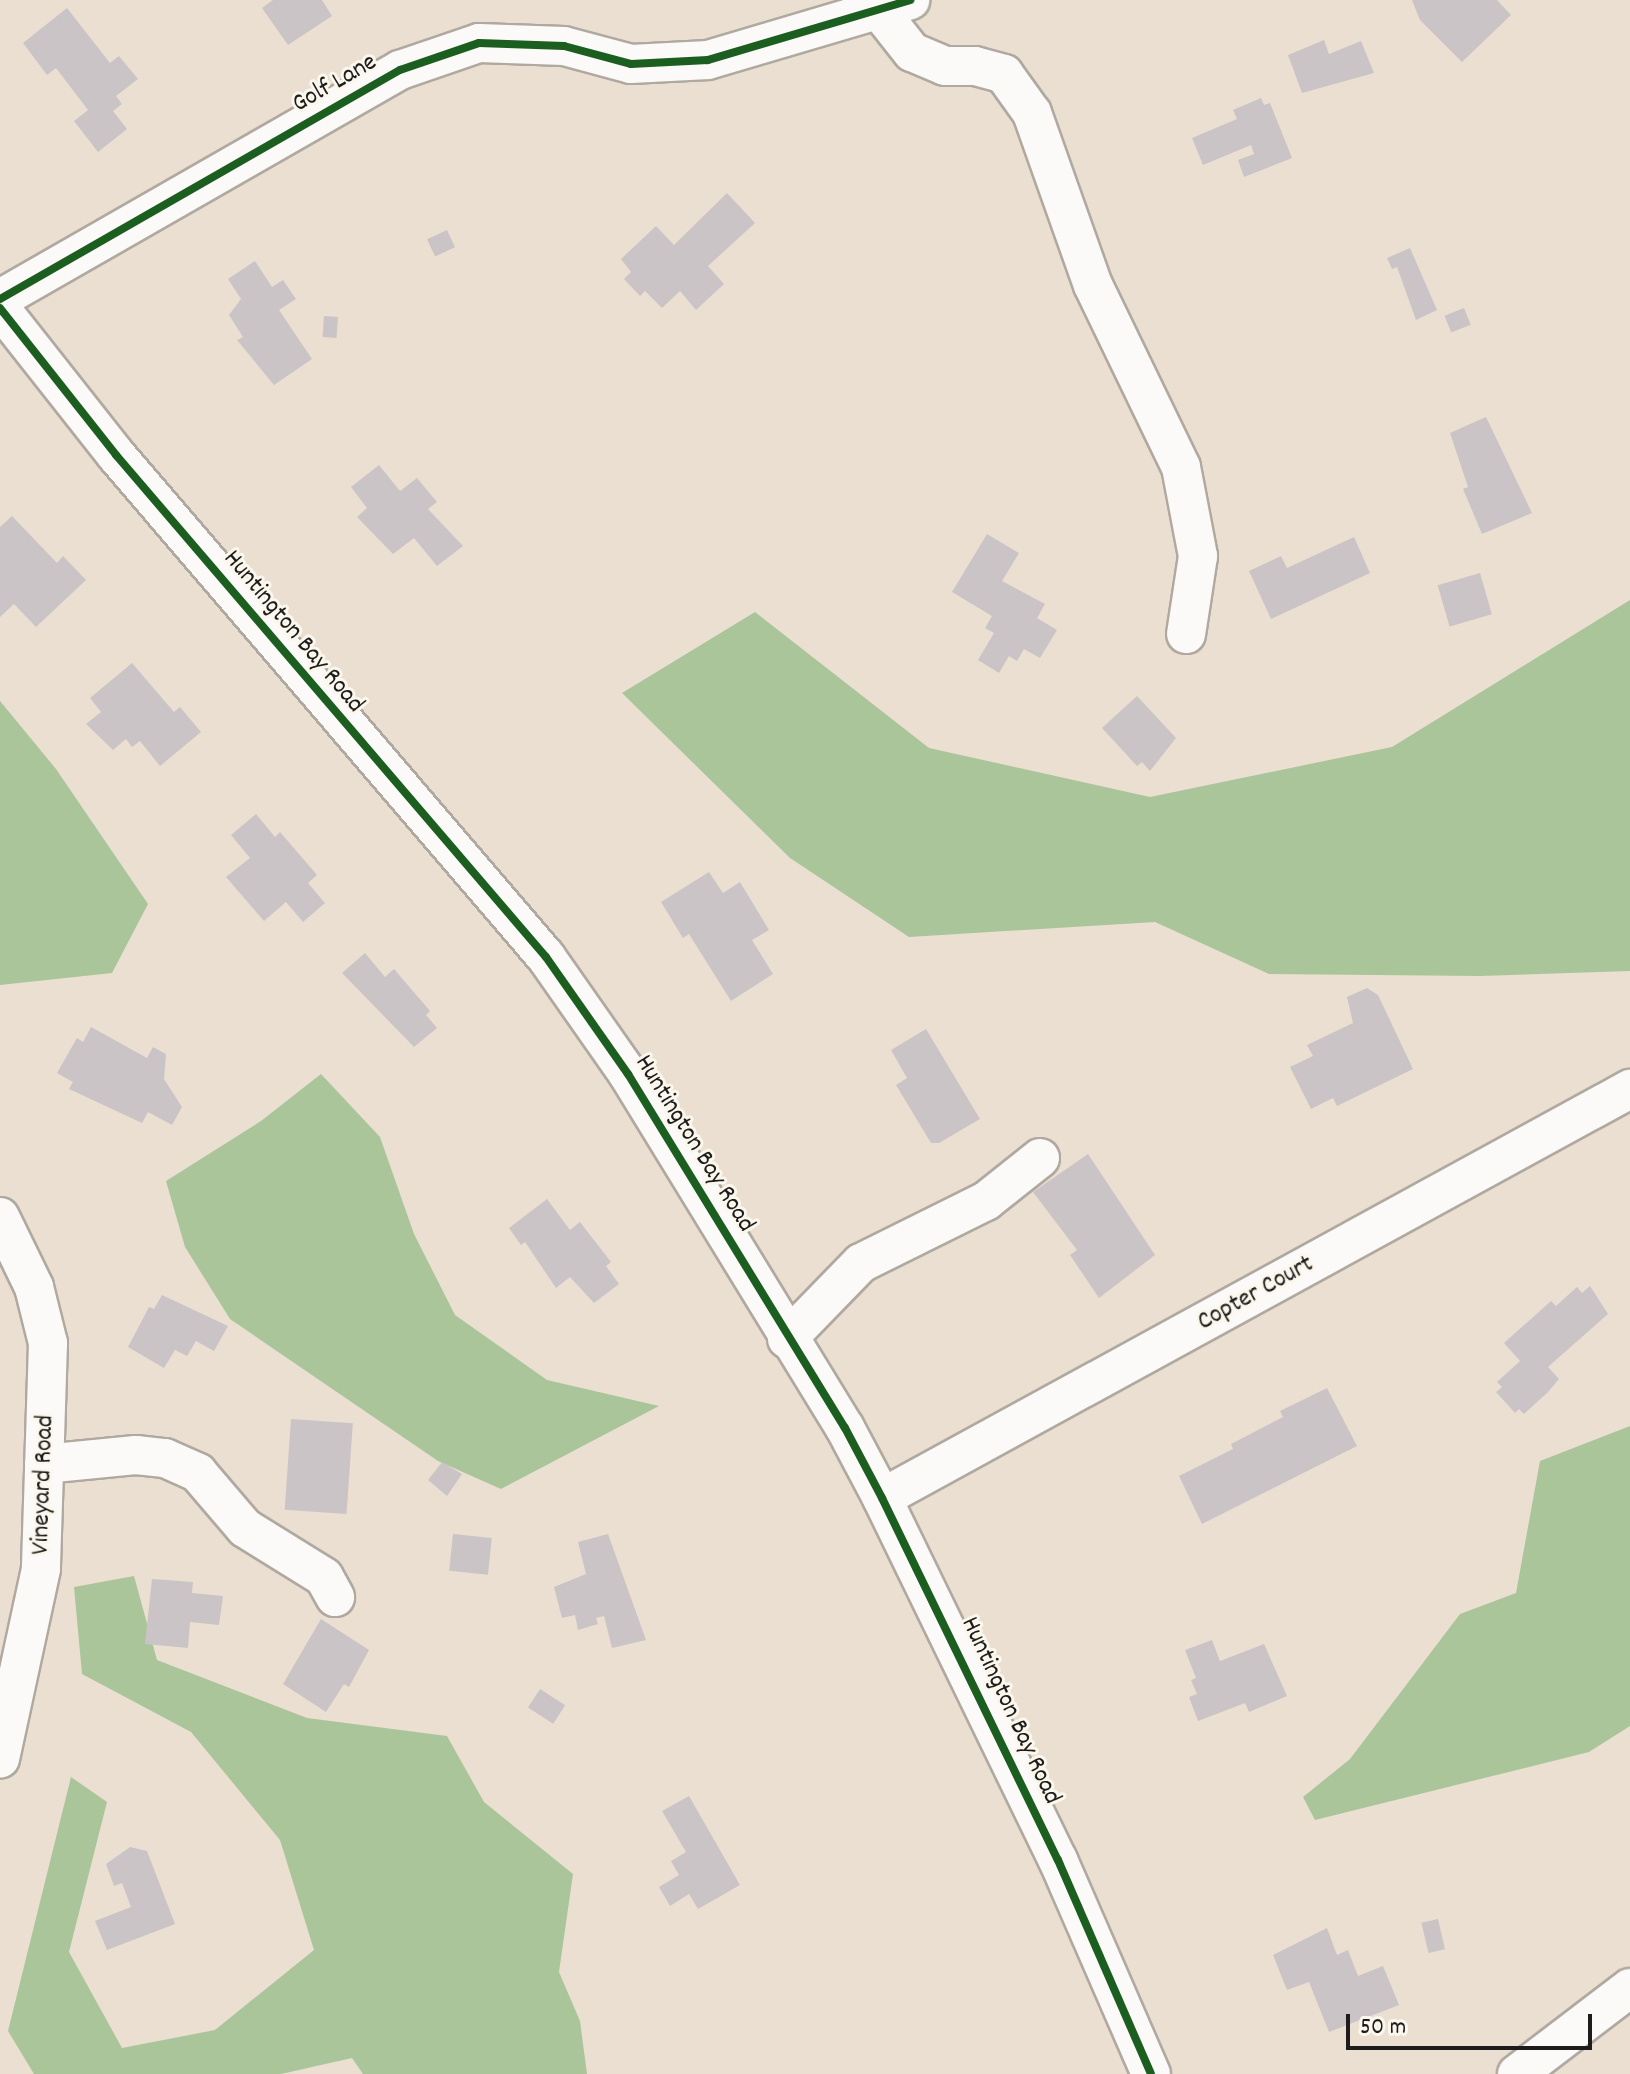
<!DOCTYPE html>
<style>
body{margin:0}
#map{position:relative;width:1630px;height:2074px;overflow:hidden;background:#eadfd0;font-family:Dekko,sans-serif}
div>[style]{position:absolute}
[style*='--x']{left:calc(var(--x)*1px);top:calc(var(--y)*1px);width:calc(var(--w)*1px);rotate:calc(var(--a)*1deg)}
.forest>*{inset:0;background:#abc59b}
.building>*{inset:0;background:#cbc4c7;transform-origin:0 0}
.roads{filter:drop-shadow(2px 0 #b0a9a0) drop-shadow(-2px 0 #b0a9a0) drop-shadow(0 2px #b0a9a0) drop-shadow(0 -2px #b0a9a0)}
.minor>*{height:38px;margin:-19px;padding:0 19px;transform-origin:19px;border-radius:19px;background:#fcfaf8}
.cycleway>*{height:8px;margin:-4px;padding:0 4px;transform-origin:4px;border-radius:4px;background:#1b5e20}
span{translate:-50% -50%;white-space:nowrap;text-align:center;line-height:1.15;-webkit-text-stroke:6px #fbf7ec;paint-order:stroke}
.street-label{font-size:26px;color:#1c1c1c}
.scale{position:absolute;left:1346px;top:2014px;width:246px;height:36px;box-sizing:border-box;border:4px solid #1c1c1c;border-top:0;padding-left:10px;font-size:24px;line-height:28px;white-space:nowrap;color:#1c1c1c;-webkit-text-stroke:6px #fbf7ec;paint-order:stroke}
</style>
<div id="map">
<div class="forest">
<div style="clip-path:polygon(1630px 600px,1630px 971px,1480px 976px,1269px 974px,1155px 922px,909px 937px,790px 858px,622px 693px,755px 612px,929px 748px,1150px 797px,1392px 747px)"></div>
<div style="clip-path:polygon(0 701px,56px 769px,148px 904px,112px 973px,0 985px)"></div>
<div style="clip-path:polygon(321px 1074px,380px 1137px,414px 1234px,455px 1315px,547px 1380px,659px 1406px,501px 1489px,438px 1461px,230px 1319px,185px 1247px,166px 1181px,261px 1121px)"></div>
<div style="clip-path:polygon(1630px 1426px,1630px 1726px,1589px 1752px,1315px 1820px,1303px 1797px,1350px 1759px,1460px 1614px,1516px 1593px,1540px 1461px)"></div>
<div style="clip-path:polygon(134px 1576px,157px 1660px,307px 1718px,447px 1736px,484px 1802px,573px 1874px,559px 1972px,580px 2021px,587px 2074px,363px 2074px,352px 2058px,281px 2074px,34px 2074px,8px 2031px,71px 1777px,107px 1802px,69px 1952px,122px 2048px,215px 2030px,314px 1950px,280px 1840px,191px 1732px,82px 1674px,74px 1587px)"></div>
</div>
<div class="building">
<div style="clip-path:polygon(273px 0,322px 0,332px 16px,288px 45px,262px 8px)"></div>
<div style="clip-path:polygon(1412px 0,1497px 0,1511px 15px,1462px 62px,1420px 20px)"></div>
<div style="clip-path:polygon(67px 8px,110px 63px,119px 56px,138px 79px,116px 96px,122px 104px,113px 111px,127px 129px,98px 152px,74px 121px,88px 110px,56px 68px,47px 75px,23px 43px)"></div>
<div style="clip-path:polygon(1324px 40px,1329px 54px,1361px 41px,1374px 73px,1302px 93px,1288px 55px)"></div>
<div style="clip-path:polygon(1261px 98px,1264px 105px,1270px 103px,1292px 158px,1244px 177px,1238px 160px,1254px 154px,1251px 145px,1203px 165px,1192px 138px,1237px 119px,1233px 110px)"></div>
<div style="clip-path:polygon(727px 193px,755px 223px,708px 266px,724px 284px,696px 310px,680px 291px,662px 308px,645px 291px,640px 296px,624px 279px,631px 272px,621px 259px,656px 226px,674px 245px)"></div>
<div style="left:447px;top:230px;width:19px;height:22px;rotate:65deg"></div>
<div style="clip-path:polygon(1410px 248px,1437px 310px,1416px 320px,1397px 267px,1392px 269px,1387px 258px)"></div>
<div style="clip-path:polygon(255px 261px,272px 287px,283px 280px,296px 299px,279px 310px,312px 359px,274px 385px,237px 340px,243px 337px,229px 315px,241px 299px,228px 279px)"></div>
<div style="left:1464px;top:308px;width:18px;height:21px;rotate:68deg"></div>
<div style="left:324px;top:316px;width:14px;height:21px;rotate:4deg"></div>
<div style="clip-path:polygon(1486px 417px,1532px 513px,1482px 534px,1463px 489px,1468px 487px,1450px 433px)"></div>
<div style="clip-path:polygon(379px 465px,400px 491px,417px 478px,437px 502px,428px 509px,463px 546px,437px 566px,414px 538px,393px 554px,357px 517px,367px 508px,351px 487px)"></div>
<div style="clip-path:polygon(12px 516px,57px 563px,63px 556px,86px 580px,36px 627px,14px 604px,0 617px,0 527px)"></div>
<div style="clip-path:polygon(987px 534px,1019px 553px,1002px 581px,1045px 604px,1037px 618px,1057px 630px,1040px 658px,1024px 649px,1017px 661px,1009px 656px,999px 673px,978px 660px,994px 633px,985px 628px,992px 616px,952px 592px)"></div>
<div style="clip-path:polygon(1354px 537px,1370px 573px,1271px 619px,1249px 571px,1281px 556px,1287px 568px)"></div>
<div style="left:1480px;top:573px;width:43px;height:44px;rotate:74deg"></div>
<div style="clip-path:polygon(132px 663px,174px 712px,180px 707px,201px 732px,160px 766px,140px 741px,132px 747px,126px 739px,113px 750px,86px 724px,101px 712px,90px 698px)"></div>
<div style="clip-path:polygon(1137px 696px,1176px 738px,1150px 771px,1142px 762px,1137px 766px,1102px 728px)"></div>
<div style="clip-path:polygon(256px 814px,275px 837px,280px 832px,317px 875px,308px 883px,325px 903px,303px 922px,286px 902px,264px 921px,226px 877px,250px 858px,231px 835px)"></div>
<div style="clip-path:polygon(709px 872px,723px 893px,740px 882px,769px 930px,752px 940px,773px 974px,731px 1001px,689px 934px,683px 938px,661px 902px)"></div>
<div style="clip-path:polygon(365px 953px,385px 977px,394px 969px,430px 1011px,426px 1015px,437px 1028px,414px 1047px,342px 973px)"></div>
<div style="clip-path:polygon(1367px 988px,1378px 995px,1413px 1069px,1337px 1106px,1333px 1098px,1311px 1109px,1290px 1067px,1313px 1056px,1307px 1045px,1353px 1023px,1347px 997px)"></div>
<div style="clip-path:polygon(91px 1027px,147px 1058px,153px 1047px,166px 1054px,164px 1079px,182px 1107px,172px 1125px,148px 1112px,142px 1123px,69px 1089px,73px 1082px,57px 1073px,77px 1038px,83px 1042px)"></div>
<div style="clip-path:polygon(926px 1029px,980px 1119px,939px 1143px,931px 1143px,896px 1085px,907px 1078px,891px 1050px)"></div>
<div style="clip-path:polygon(1088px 1154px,1155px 1255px,1099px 1298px,1070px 1255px,1077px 1250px,1033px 1192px)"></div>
<div style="clip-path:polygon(547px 1199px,570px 1230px,580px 1222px,611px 1262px,606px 1266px,619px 1284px,594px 1303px,570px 1277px,556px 1288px,525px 1242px,521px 1245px,509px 1228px)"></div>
<div style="clip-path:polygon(1590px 1286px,1608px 1314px,1548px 1367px,1559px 1379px,1548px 1392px,1524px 1414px,1519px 1409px,1515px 1413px,1496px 1392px,1502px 1387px,1497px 1382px,1520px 1361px,1504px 1343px,1551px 1301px,1556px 1306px,1577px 1287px,1582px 1293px)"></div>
<div style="clip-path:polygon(162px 1295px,228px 1326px,214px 1351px,196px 1341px,187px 1356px,175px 1350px,164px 1368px,128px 1347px,149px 1307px,154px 1309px)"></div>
<div style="clip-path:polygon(1327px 1388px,1357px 1446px,1202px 1524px,1179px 1476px,1233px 1449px,1231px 1444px,1283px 1417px,1280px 1411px)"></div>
<div style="left:291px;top:1419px;width:62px;height:91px;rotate:4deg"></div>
<div style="clip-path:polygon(442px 1462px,462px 1474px,447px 1496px,428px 1480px)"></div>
<div style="left:453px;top:1534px;width:39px;height:37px;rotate:6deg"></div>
<div style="clip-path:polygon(608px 1534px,646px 1640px,612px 1648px,604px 1616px,596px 1618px,598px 1624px,578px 1630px,575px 1615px,562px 1618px,554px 1587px,586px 1574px,578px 1542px)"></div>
<div style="clip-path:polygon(152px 1579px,193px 1582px,192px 1593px,223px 1596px,219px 1625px,190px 1622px,188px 1648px,145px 1644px)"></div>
<div style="clip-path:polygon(321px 1619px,369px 1650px,349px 1687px,344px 1684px,326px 1712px,283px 1684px)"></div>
<div style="clip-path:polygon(1212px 1640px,1220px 1661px,1264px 1644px,1287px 1696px,1249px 1712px,1245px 1703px,1198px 1721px,1189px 1697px,1197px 1694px,1191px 1680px,1196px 1678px,1185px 1650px)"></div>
<div style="left:540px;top:1689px;width:30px;height:22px;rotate:33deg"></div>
<div style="clip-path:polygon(689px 1796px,740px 1885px,698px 1909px,689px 1894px,670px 1906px,659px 1887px,679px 1875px,671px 1861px,686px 1852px,662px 1811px)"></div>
<div style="clip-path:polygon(130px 1847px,147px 1851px,175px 1924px,107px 1950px,95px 1921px,131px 1907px,122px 1883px,114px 1886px,106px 1864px)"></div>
<div style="left:1438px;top:1919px;width:31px;height:17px;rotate:77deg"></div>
<div style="clip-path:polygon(1327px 1928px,1337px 1955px,1348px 1950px,1358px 1976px,1383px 1966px,1399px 2005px,1329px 2032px,1309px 1982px,1287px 1990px,1273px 1955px)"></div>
</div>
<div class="roads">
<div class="minor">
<div style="--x:878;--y:9;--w:55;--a:51.7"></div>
<div style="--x:912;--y:52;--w:36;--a:23"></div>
<div style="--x:945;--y:66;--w:30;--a:0"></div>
<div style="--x:975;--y:66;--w:30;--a:15"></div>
<div style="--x:1004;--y:74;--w:48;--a:54.3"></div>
<div style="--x:1032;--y:113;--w:182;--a:70.5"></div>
<div style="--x:1093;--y:285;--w:202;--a:64.2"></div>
<div style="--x:1181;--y:467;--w:91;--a:79.2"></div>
<div style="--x:1198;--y:556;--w:79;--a:98.7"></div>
<div style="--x:0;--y:299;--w:461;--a:-29.8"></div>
<div style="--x:400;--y:70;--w:83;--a:-18.9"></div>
<div style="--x:479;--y:43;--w:85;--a:2"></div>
<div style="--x:564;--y:46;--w:69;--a:15"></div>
<div style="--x:631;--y:64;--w:77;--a:-3"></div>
<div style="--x:708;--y:60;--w:211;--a:-16.5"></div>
<div style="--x:0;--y:308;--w:187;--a:51.7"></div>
<div style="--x:116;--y:455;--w:661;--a:49.42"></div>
<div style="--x:546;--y:957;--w:143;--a:55"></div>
<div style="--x:628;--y:1074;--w:415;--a:58.5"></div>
<div style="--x:845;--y:1428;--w:79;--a:62.1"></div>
<div style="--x:882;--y:1498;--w:403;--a:64.1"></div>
<div style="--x:1058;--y:1860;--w:233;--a:66.5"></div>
<div style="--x:0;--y:1217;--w:78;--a:64.1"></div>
<div style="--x:34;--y:1287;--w:58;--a:76"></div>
<div style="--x:48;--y:1343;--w:226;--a:91.8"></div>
<div style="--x:41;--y:1569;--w:194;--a:102.2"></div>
<div style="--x:787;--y:1339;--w:106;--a:-45.8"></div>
<div style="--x:861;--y:1263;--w:140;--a:-26.4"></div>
<div style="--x:986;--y:1201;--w:69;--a:-38.5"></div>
<div style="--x:44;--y:1464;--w:92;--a:-5.6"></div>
<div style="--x:136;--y:1455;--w:29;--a:6"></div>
<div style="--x:165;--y:1458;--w:36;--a:24"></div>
<div style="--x:198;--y:1473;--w:72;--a:49.5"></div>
<div style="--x:245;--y:1528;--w:93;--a:31.8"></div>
<div style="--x:324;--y:1577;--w:23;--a:61"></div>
<div style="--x:882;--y:1498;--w:853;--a:-28.67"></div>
<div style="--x:1517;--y:2074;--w:142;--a:-37.3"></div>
</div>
</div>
<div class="cycleway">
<div style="--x:0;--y:299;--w:461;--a:-29.8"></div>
<div style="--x:400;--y:70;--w:83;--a:-18.9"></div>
<div style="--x:479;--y:43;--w:85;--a:2"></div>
<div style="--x:564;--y:46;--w:69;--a:15"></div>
<div style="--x:631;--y:64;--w:77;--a:-3"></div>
<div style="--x:708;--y:60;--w:211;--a:-16.5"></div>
<div style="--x:0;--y:308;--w:187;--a:51.7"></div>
<div style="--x:116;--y:455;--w:661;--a:49.42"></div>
<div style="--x:546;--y:957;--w:143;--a:55"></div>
<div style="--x:628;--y:1074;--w:415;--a:58.5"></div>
<div style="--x:845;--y:1428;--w:79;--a:62.1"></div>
<div style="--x:882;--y:1498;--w:403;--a:64.1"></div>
<div style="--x:1058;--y:1860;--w:233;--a:66.5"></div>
</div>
<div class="street-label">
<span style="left:335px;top:84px;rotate:-30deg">Golf Lane</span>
<span style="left:293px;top:632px;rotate:50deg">Huntington Bay Road</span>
<span style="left:694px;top:1144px;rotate:58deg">Huntington Bay Road</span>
<span style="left:1256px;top:1294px;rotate:-29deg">Copter Court</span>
<span style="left:44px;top:1485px;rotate:-88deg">Vineyard Road</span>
<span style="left:1010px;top:1711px;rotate:65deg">Huntington Bay Road</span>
</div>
<div class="scale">50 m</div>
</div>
